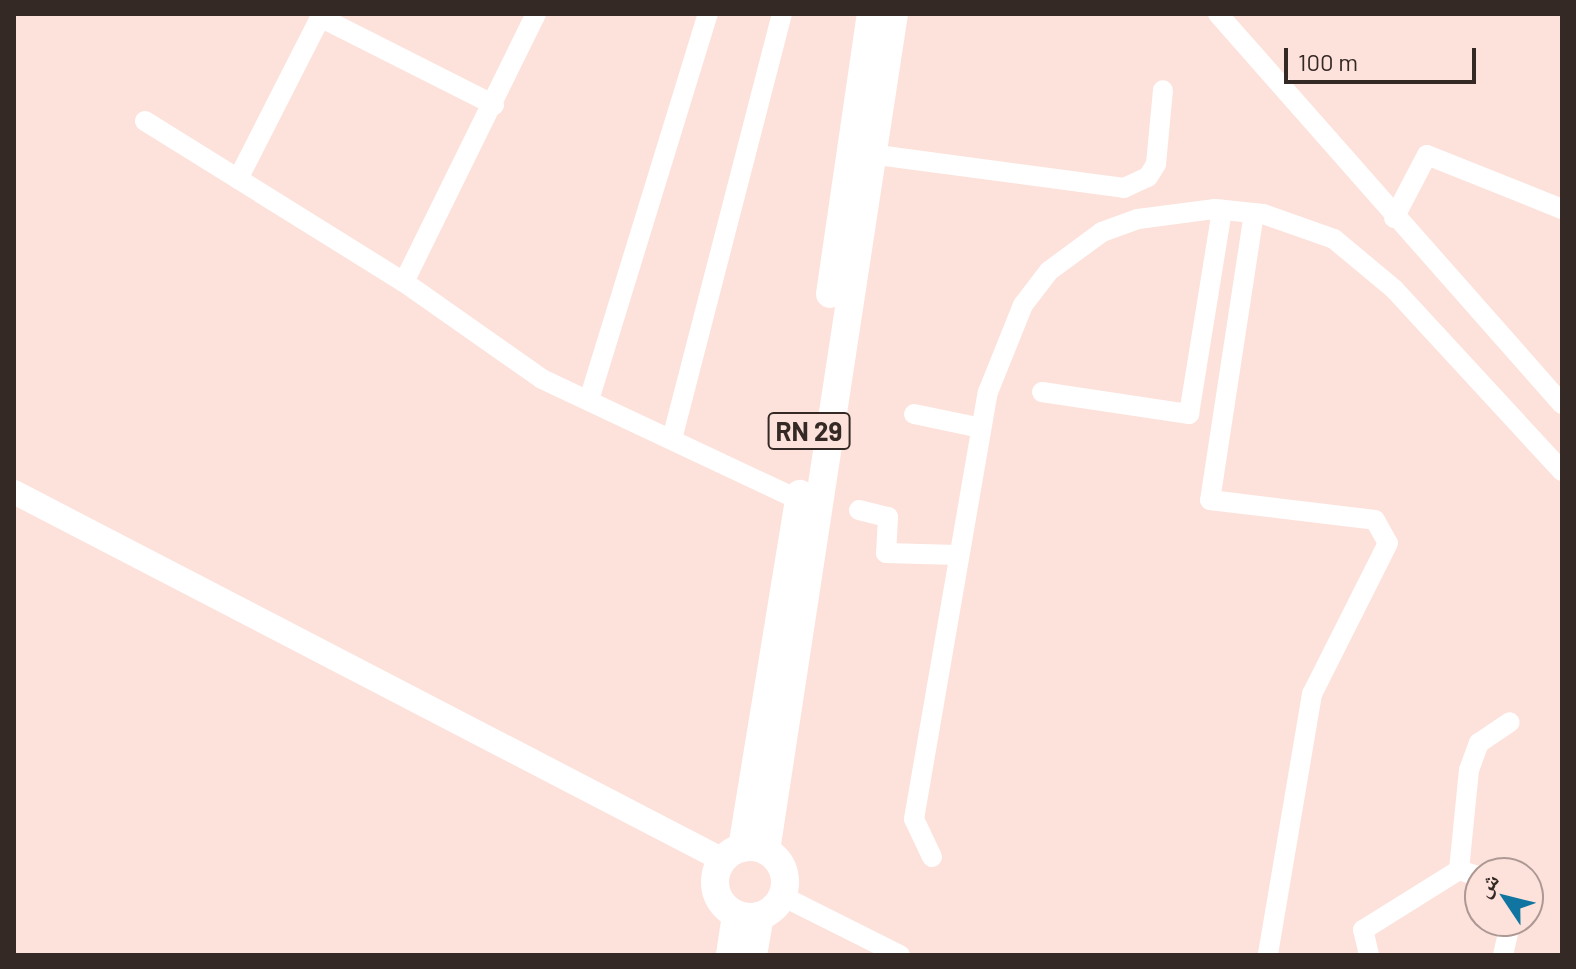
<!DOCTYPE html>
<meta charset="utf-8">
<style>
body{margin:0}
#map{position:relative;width:1576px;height:969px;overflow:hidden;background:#fde2db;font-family:Barlow,"Noto Naskh Arabic",sans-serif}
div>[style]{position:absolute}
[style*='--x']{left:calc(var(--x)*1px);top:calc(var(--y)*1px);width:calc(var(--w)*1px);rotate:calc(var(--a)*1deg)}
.minor>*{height:20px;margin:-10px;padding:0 10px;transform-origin:10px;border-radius:10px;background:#fff}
.major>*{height:24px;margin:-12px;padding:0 12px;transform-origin:12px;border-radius:12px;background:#fff}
.highway>*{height:28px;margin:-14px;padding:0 14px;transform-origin:14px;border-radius:14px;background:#fff}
.highway>.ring{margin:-14px;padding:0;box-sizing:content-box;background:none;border:28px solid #fff;border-radius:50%}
span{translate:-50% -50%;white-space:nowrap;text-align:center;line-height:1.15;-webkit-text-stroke:6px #fde2db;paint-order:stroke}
.shield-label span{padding:2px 6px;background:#fde2db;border:2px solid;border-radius:6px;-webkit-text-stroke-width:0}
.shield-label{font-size:26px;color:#352926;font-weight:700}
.frame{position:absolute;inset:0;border:16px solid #352926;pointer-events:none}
.north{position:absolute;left:1464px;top:857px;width:80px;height:80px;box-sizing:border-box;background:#fde2db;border:2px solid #ad9893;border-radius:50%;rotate:305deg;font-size:22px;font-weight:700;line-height:32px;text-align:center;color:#352926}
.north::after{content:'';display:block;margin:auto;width:28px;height:36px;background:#1076a1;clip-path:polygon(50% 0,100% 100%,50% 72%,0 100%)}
.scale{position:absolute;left:1284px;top:48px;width:192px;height:36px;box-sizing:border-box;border:4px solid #352926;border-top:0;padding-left:10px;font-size:24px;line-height:28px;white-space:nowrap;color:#352926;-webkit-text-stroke:6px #fde2db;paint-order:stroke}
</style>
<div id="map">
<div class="minor">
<div style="--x:1218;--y:14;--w:520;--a:48.59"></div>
<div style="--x:320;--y:17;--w:195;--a:26.8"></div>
<div style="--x:145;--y:121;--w:305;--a:31.9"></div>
<div style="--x:404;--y:282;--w:169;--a:35.1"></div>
<div style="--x:542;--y:379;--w:284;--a:25.2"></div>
<div style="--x:870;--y:154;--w:256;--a:7.6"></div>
<div style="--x:1124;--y:188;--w:26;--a:-25"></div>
<div style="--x:1148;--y:177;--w:15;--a:-58"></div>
<div style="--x:1156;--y:164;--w:74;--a:-84.6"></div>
<div style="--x:238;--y:179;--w:185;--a:-63"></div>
<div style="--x:1254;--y:213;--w:290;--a:98.7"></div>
<div style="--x:1210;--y:500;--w:166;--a:6.9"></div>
<div style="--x:1375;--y:520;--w:26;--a:61"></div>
<div style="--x:1388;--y:543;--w:169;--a:116.7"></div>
<div style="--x:1312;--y:694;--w:265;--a:99.6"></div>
<div style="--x:1394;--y:218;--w:71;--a:-62.4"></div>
<div style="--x:1427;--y:155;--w:145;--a:21.8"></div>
<div style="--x:404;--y:282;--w:299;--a:-63.8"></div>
<div style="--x:1042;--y:392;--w:149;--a:8.5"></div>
<div style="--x:1189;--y:414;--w:207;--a:-80.8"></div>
<div style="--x:589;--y:400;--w:404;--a:-72.9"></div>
<div style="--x:914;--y:414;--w:68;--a:11.8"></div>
<div style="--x:672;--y:439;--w:439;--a:-75.5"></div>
<div style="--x:859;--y:510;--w:30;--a:14"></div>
<div style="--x:888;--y:517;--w:36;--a:93"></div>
<div style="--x:886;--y:553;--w:71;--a:1.6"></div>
<div style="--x:932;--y:857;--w:42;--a:-115.3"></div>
<div style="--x:914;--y:819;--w:433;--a:-80.2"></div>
<div style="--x:988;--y:392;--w:94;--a:-68.1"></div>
<div style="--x:1023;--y:305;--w:43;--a:-52.6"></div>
<div style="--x:1049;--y:271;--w:66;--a:-36.3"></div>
<div style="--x:1102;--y:232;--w:38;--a:-20"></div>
<div style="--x:1138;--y:219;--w:78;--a:-7.4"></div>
<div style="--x:1215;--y:209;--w:48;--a:5.9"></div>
<div style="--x:1263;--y:214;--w:75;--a:19.4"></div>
<div style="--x:1334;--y:239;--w:78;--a:39.8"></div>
<div style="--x:1394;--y:289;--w:248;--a:47.3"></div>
<div style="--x:1459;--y:870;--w:100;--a:-84.3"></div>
<div style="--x:1469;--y:770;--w:29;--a:-70"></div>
<div style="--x:1479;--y:743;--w:37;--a:-34"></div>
<div style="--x:782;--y:896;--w:132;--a:26.6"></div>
<div style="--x:1369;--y:955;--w:26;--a:-103"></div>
<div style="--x:1363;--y:930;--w:113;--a:-32"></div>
<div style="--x:1459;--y:870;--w:22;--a:18"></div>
<div style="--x:1503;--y:955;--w:35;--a:-77"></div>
</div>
<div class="major">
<div style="--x:14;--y:492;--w:799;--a:27.43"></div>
</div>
<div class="highway">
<div style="--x:830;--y:294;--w:283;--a:-81.7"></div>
<div class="ring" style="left:715px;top:847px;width:42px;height:42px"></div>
<div style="--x:742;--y:848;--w:359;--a:-80.7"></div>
<div style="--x:766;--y:851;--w:847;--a:-81.31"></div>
<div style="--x:730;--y:955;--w:40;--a:-81.5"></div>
<div style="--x:753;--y:955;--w:40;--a:-80"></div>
</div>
<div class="shield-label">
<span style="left:809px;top:431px">RN 29</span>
</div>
<div class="frame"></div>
<div class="north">ش</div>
<div class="scale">100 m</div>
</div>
